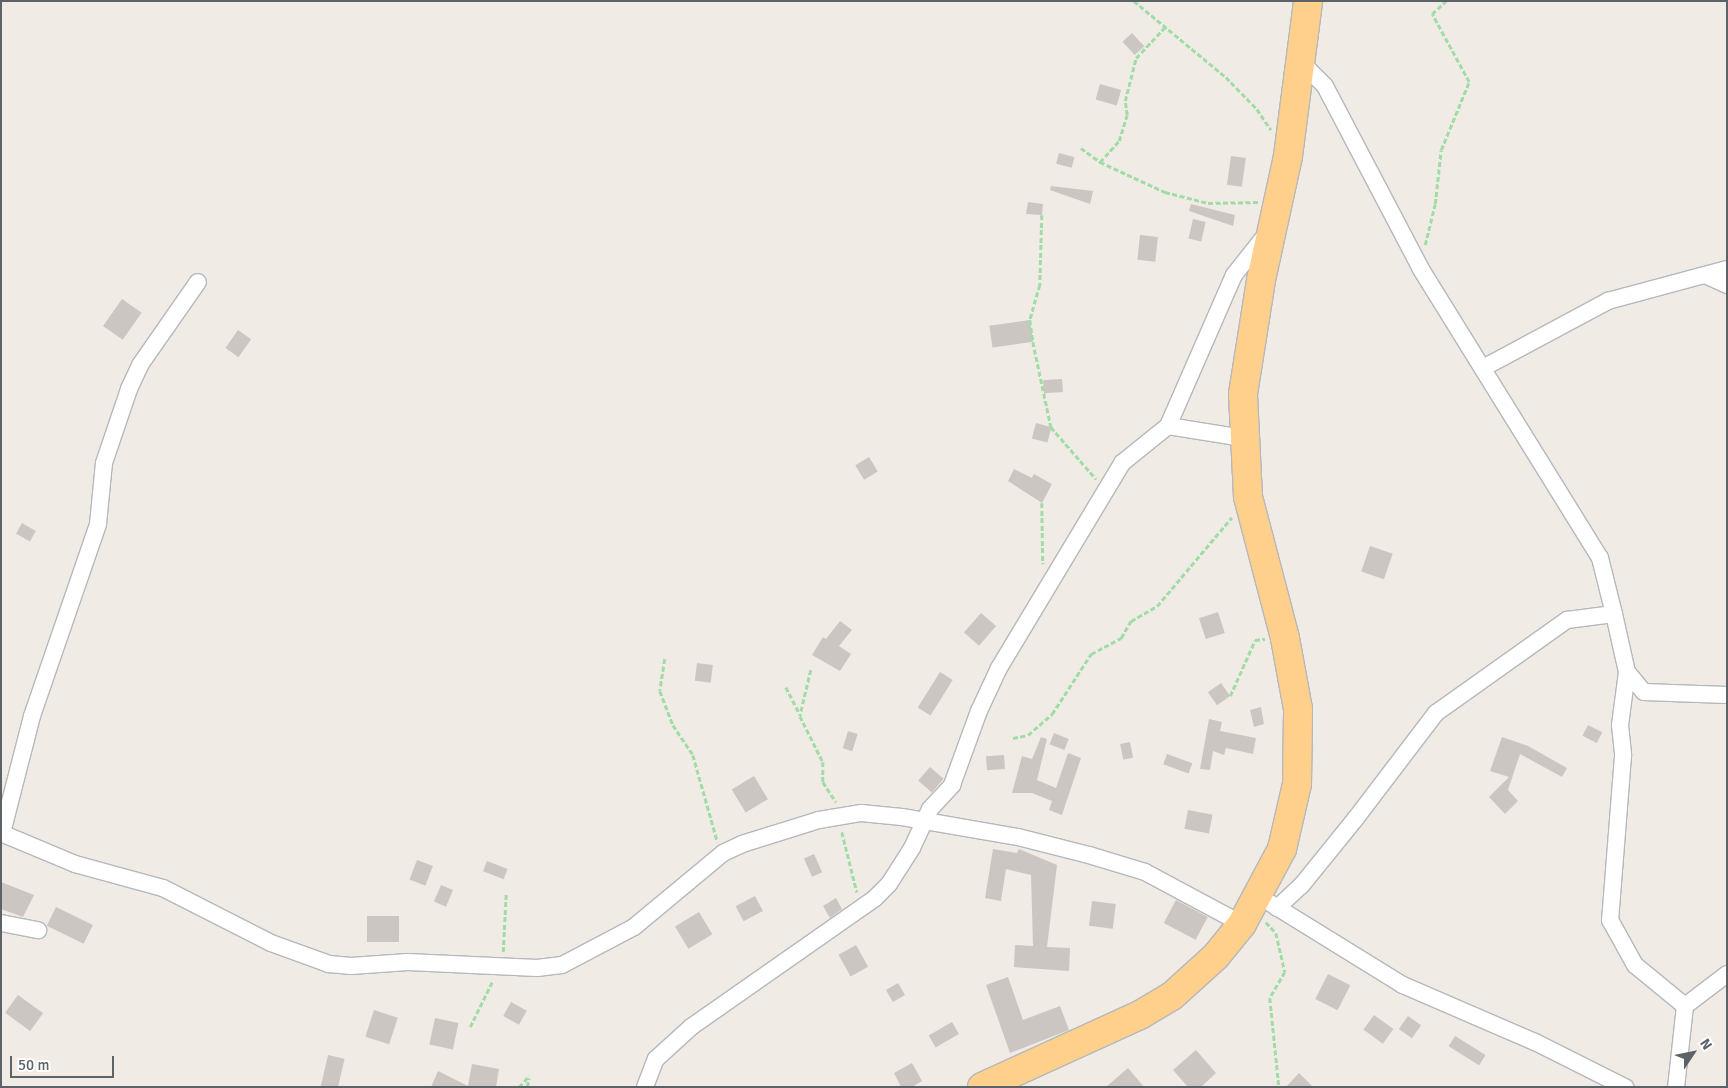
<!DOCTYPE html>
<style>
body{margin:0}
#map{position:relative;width:1728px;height:1088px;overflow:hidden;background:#f0ebe4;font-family:Signika,sans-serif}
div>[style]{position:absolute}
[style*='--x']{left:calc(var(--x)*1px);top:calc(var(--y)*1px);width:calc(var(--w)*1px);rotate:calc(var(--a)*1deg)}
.building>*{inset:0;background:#cbc6c1;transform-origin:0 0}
.path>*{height:2.5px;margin-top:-1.25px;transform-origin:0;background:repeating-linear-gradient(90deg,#a0dda6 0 5px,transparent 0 7.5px)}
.roads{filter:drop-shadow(1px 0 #b5b8bc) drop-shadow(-1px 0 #b5b8bc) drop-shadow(0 1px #b5b8bc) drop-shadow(0 -1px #b5b8bc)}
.street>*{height:16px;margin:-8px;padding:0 8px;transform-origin:8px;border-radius:8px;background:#fff}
.highway>*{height:28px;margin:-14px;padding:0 14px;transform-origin:14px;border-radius:14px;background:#ffcf8c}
span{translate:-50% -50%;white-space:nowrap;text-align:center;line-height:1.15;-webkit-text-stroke:4px #fff;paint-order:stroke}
.frame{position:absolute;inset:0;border:2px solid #5c6266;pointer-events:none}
.north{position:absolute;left:1668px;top:1028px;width:50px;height:50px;-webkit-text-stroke:4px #fff;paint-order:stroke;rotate:56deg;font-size:14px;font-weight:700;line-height:20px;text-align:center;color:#5c6266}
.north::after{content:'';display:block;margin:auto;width:18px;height:22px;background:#5c6266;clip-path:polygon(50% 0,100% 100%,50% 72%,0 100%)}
.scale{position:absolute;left:10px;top:1056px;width:104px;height:22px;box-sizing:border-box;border:2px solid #5c6266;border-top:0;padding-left:6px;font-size:15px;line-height:18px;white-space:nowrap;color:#5c6266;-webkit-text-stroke:4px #fff;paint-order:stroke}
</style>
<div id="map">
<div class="building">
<div style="left:1132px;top:33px;width:18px;height:13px;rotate:47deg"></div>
<div style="left:1100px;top:84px;width:22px;height:16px;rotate:16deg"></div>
<div style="left:1059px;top:153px;width:16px;height:11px;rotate:15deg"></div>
<div style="left:1231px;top:156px;width:15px;height:29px;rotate:8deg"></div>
<div style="clip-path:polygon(1051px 186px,1093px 191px,1090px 204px,1050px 190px)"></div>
<div style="clip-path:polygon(1028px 202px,1043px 204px,1042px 215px,1026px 214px)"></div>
<div style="clip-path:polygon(1191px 204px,1235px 215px,1233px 226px,1189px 211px)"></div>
<div style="left:1193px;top:219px;width:13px;height:20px;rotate:13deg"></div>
<div style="left:1140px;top:235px;width:18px;height:25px;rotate:6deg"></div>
<div style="left:122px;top:299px;width:24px;height:33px;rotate:35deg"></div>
<div style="left:1030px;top:320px;width:22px;height:41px;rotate:82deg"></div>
<div style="left:238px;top:330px;width:16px;height:22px;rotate:35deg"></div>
<div style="left:1062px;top:379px;width:13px;height:19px;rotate:86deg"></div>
<div style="left:1036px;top:423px;width:16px;height:16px;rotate:15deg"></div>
<div style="left:869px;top:457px;width:17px;height:16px;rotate:59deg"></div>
<div style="clip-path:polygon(1014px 469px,1032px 478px,1034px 474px,1052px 484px,1042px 503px,1008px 481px)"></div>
<div style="left:22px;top:523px;width:16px;height:12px;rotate:30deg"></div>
<div style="left:1370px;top:546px;width:24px;height:27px;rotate:19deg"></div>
<div style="left:1218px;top:612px;width:22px;height:20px;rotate:72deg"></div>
<div style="left:981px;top:613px;width:20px;height:26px;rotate:41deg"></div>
<div style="clip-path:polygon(840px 621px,852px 630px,839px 646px,851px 654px,840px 671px,812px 655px,823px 637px,826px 639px)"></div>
<div style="left:697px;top:663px;width:16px;height:18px;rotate:7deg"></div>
<div style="left:940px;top:672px;width:15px;height:42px;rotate:32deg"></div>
<div style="left:1221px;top:683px;width:16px;height:16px;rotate:55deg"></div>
<div style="clip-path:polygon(1261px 707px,1264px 724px,1254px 727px,1250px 710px)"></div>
<div style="clip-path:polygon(1209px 719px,1222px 722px,1220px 731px,1256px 738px,1253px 754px,1226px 748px,1224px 755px,1213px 751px,1210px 770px,1200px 769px)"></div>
<div style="left:1588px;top:725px;width:16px;height:12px;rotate:27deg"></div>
<div style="left:848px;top:731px;width:10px;height:18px;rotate:17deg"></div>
<div style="left:1054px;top:733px;width:16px;height:12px;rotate:22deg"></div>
<div style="clip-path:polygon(1041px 737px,1047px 739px,1037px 780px,1056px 788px,1068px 753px,1081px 758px,1062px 815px,1049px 810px,1052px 801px,1032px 793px,1012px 793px,1022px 756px,1032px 759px)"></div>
<div style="clip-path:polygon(1502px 737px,1528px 746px,1567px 768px,1562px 777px,1520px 754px,1508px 790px,1518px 801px,1505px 814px,1489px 797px,1509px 777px,1490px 771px)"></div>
<div style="left:1130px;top:742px;width:16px;height:10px;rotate:79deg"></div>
<div style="left:1167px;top:754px;width:27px;height:11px;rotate:20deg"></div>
<div style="left:1004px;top:755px;width:14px;height:18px;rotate:86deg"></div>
<div style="left:930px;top:767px;width:18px;height:18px;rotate:41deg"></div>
<div style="left:754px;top:776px;width:27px;height:26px;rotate:59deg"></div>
<div style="left:1188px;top:810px;width:25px;height:19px;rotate:11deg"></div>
<div style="clip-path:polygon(993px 849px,1017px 853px,1019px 849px,1057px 865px,1047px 947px,1070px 948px,1069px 971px,1014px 967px,1015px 945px,1033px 946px,1031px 875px,1006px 869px,1001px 901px,985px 898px)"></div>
<div style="left:814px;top:854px;width:20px;height:11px;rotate:66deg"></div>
<div style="left:417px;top:860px;width:17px;height:21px;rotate:21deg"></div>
<div style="left:487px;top:861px;width:22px;height:11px;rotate:21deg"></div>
<div style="clip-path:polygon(1px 882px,34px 895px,23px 917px,1px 909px)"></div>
<div style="left:441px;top:885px;width:13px;height:18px;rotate:23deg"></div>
<div style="left:755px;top:896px;width:17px;height:22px;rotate:62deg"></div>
<div style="clip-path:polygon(836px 898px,842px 909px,830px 918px,823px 906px)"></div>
<div style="left:1176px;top:900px;width:36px;height:26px;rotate:28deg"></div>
<div style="left:1092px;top:901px;width:24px;height:25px;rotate:7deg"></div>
<div style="left:56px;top:907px;width:41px;height:21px;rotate:26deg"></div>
<div style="left:699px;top:912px;width:26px;height:28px;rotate:59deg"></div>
<div style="left:367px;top:916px;width:32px;height:26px"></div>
<div style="left:856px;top:945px;width:25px;height:20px;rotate:61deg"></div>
<div style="left:1328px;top:974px;width:25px;height:28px;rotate:27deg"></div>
<div style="clip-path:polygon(1008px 977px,1023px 1020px,1060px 1006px,1069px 1030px,1010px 1053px,986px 985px)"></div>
<div style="left:898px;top:983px;width:14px;height:14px;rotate:60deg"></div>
<div style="left:18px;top:995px;width:31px;height:22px;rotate:36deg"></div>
<div style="left:511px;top:1002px;width:18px;height:16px;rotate:29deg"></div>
<div style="left:374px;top:1010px;width:25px;height:28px;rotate:18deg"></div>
<div style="left:1374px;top:1015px;width:24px;height:18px;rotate:36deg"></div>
<div style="left:1408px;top:1016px;width:16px;height:16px;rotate:35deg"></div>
<div style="left:435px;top:1018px;width:24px;height:27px;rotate:12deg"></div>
<div style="left:952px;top:1022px;width:14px;height:27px;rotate:60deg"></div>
<div style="left:1455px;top:1036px;width:36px;height:12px;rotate:32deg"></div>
<div style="clip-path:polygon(1196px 1050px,1216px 1073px,1201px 1087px,1188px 1087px,1173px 1070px)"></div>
<div style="left:328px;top:1055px;width:17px;height:33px;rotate:13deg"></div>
<div style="clip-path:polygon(912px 1063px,922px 1081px,912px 1087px,901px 1087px,894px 1073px)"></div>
<div style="clip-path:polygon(472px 1064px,499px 1069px,496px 1087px,431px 1087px,438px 1071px,468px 1086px)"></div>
<div style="clip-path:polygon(1128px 1068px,1144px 1087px,1106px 1087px)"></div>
<div style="clip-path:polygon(1299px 1073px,1313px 1087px,1286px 1087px)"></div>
</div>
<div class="path">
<div style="--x:1134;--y:1;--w:119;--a:39.6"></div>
<div style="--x:1226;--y:77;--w:45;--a:45.9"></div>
<div style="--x:1257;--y:109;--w:25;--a:56"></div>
<div style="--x:1081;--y:148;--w:24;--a:36"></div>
<div style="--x:1100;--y:162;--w:72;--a:24.8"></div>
<div style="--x:1165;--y:192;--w:44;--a:14.3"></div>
<div style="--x:1208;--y:203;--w:50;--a:-1.1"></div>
<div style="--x:1100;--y:162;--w:28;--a:-48"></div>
<div style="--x:1119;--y:141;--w:27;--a:-73"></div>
<div style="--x:1127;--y:115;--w:14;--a:-98"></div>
<div style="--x:1125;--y:101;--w:44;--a:-75.7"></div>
<div style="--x:1136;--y:58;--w:44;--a:-46.8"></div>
<div style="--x:1042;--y:215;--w:70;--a:91.6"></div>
<div style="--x:1040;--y:285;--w:36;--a:106"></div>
<div style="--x:1030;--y:320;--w:22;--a:82"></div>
<div style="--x:1033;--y:342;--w:87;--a:78"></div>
<div style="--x:1051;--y:427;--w:69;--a:49.1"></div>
<div style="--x:1425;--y:245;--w:42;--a:-76.3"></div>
<div style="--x:1435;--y:204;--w:54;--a:-83.7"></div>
<div style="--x:1441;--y:150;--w:74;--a:-67.6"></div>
<div style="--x:1469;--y:82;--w:77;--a:-118.6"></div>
<div style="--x:1432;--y:14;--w:19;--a:-43"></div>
<div style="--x:1042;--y:503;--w:61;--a:89.1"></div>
<div style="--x:665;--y:659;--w:32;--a:99"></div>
<div style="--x:660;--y:691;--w:36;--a:69"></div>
<div style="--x:673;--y:725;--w:36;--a:56"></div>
<div style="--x:693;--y:755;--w:88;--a:74.2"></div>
<div style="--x:811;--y:670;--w:47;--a:103.4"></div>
<div style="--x:800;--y:716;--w:51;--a:63.4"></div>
<div style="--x:823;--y:762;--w:20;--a:90"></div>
<div style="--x:823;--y:782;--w:24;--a:57"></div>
<div style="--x:786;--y:687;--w:31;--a:63"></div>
<div style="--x:1230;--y:696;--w:61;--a:-65.9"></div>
<div style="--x:1255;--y:640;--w:10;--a:-6"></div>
<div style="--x:1013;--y:738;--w:15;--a:-11"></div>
<div style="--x:1028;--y:735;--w:32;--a:-41"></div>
<div style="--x:1052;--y:714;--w:72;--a:-57"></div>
<div style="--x:1091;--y:654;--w:34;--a:-28"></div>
<div style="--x:1121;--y:638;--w:20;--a:-60"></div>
<div style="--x:1131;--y:621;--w:30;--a:-30"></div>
<div style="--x:1157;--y:606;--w:116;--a:-49.9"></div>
<div style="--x:842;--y:832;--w:62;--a:76"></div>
<div style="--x:1266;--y:922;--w:15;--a:48"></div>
<div style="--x:1276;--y:933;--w:40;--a:77"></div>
<div style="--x:1285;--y:972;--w:30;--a:120"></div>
<div style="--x:1270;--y:998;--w:89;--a:84.2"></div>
<div style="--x:503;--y:952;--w:59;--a:-87.1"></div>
<div style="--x:470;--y:1027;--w:52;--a:-63.9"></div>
<div style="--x:519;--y:1087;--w:15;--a:-48"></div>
<div style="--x:527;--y:1087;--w:9;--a:-77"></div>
</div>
<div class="roads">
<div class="street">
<div style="--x:1707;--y:276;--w:22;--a:24"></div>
<div style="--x:1483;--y:368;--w:142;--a:-28.2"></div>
<div style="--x:1608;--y:301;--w:123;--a:-15.1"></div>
<div style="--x:1168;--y:426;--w:165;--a:-66.4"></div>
<div style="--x:1234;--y:275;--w:55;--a:-51.7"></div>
<div style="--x:1614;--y:614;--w:59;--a:77.4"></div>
<div style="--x:1627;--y:672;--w:26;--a:50"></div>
<div style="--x:1644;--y:692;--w:83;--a:2.1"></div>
<div style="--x:1627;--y:672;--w:53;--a:97.5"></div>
<div style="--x:1620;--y:725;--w:31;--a:84"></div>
<div style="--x:1623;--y:756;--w:165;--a:94.5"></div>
<div style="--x:1610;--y:920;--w:51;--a:60.9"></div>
<div style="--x:1635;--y:965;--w:65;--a:39.4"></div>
<div style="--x:1685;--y:1006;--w:81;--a:96.3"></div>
<div style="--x:1;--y:833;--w:80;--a:22.7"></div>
<div style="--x:75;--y:864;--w:91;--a:15.3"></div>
<div style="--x:163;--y:888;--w:121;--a:27"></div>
<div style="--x:271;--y:943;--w:62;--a:19.9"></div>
<div style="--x:329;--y:964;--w:22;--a:5"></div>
<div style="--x:351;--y:966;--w:57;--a:-4"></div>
<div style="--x:408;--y:962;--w:129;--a:2.7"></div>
<div style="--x:537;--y:968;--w:25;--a:-7"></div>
<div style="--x:562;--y:965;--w:81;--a:-27.8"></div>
<div style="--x:634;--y:927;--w:116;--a:-39.7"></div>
<div style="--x:723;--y:853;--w:21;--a:-25"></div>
<div style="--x:742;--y:844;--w:81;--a:-17.3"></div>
<div style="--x:819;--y:820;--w:43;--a:-9.5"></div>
<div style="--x:861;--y:813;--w:41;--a:5.6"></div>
<div style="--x:902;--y:817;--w:118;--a:9.8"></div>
<div style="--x:1018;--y:837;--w:73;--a:14.2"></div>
<div style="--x:1089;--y:855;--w:59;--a:16.9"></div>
<div style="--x:1145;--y:872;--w:110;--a:28.2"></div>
<div style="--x:2;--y:833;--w:121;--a:-75.6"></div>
<div style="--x:32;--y:716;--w:203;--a:-71"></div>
<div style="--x:98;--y:524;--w:61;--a:-84.4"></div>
<div style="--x:104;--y:463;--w:78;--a:-71.3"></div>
<div style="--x:129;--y:389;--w:26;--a:-65"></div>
<div style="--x:140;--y:365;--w:101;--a:-55.1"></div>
<div style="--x:1270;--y:903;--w:156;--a:31.7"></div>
<div style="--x:1403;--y:985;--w:144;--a:23.4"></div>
<div style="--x:1535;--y:1042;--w:101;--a:26.6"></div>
<div style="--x:1277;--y:908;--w:33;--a:-43"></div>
<div style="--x:1301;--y:886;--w:87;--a:-51"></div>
<div style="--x:1356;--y:818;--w:132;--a:-52.7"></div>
<div style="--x:1436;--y:713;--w:161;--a:-35.4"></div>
<div style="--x:1567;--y:620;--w:47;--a:-7.3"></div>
<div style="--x:1614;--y:614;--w:58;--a:-104"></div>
<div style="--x:1600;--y:558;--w:340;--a:-121.8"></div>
<div style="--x:1421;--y:269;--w:207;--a:-117.7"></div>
<div style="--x:1325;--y:86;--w:33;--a:-135"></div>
<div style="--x:1;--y:923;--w:38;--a:11"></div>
<div style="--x:1685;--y:1006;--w:53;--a:-37.3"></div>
<div style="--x:645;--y:1087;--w:30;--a:-69"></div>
<div style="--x:656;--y:1059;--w:47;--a:-42.4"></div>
<div style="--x:691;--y:1027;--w:225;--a:-35"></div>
<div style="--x:875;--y:898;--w:20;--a:-45"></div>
<div style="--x:889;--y:884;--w:43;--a:-57.4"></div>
<div style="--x:912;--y:848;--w:43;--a:-65.2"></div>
<div style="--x:930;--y:809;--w:33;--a:-47"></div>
<div style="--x:952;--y:785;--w:79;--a:-70"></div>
<div style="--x:979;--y:711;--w:47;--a:-65.1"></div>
<div style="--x:999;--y:668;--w:239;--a:-59"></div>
<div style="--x:1122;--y:463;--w:59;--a:-38.8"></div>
<div style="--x:1168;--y:426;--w:76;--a:9.1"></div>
</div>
<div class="highway">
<div style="--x:982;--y:1087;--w:174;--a:-24.5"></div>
<div style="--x:1140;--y:1015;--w:37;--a:-31"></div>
<div style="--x:1172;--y:996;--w:59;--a:-42.3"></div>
<div style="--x:1216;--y:956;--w:41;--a:-50.9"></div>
<div style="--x:1242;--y:924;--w:85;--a:-61.9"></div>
<div style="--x:1282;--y:849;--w:67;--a:-77"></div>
<div style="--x:1297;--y:784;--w:75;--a:-89.2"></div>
<div style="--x:1298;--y:709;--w:72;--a:-100.4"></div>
<div style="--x:1285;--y:638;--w:146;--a:-104.7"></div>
<div style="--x:1248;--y:497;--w:103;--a:-92.8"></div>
<div style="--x:1243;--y:394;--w:115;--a:-81"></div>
<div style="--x:1261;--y:280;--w:127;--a:-77.7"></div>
<div style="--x:1288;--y:156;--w:156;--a:-82.6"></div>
</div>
</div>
<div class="frame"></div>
<div class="north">N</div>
<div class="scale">50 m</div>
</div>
